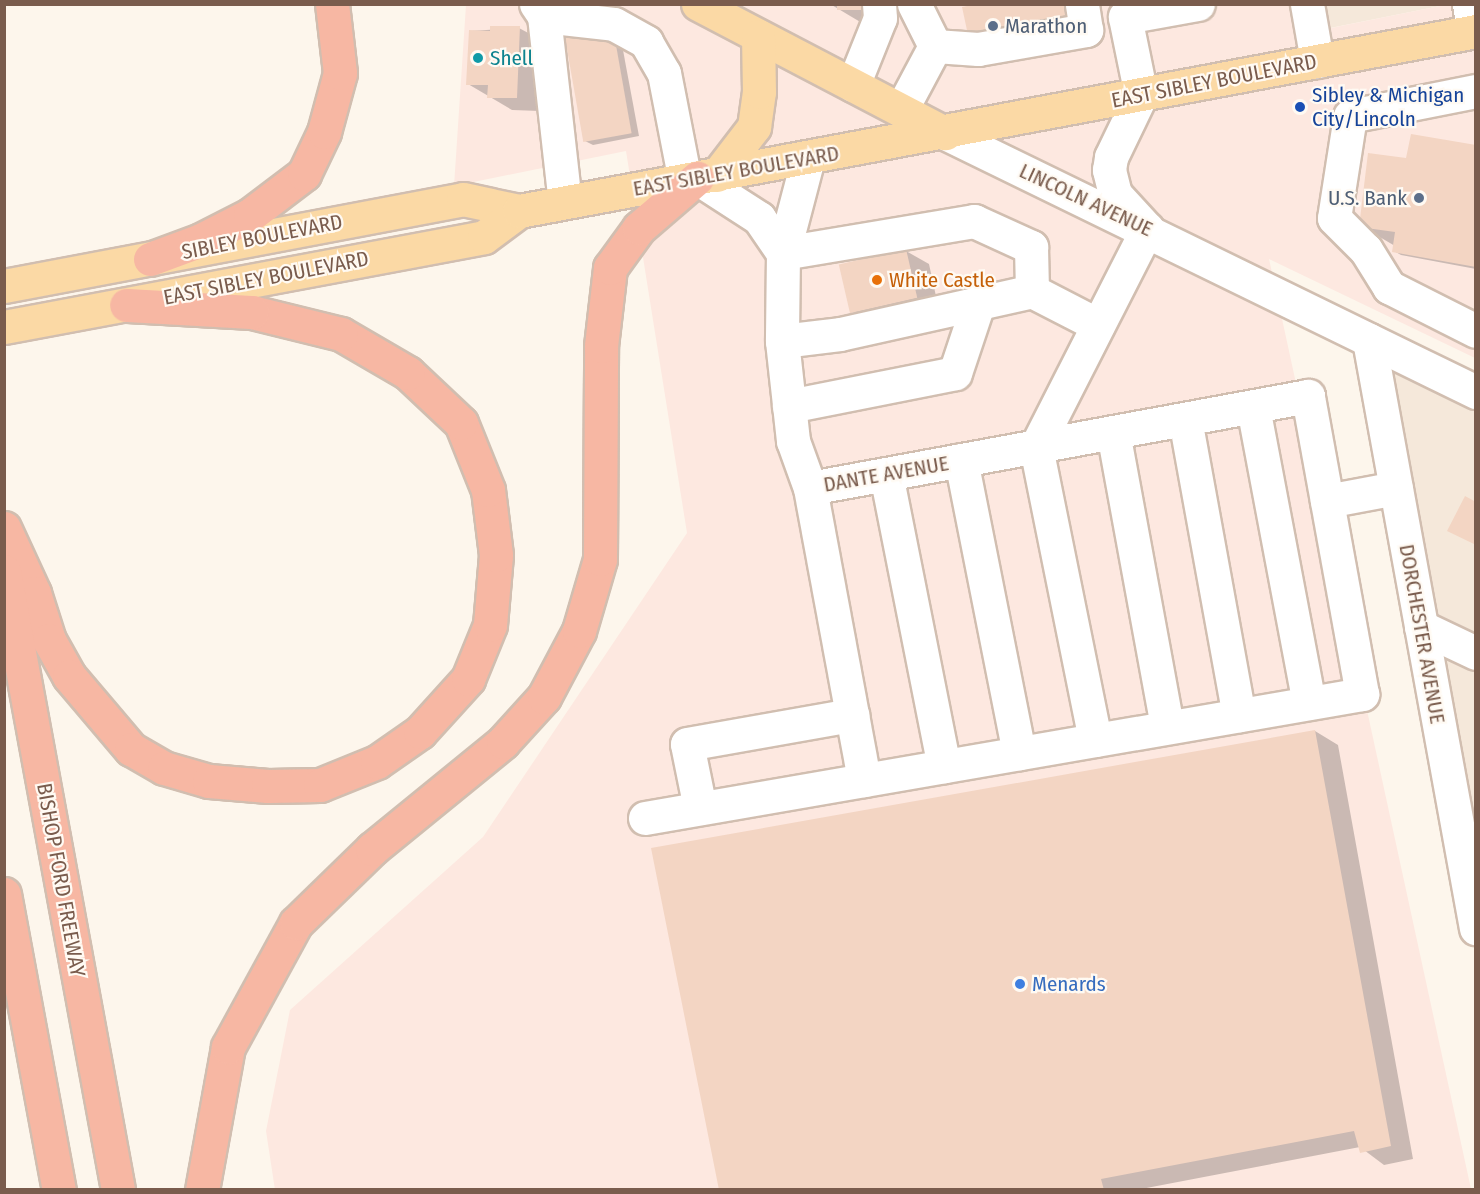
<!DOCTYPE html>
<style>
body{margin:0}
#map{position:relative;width:1480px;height:1194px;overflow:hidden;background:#fdf6ec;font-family:"Fira Sans Condensed",sans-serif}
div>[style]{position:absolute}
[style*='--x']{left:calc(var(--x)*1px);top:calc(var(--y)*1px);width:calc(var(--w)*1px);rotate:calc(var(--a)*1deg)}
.residential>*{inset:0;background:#f5e8da}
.commercial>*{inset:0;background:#fde8e0}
.shadow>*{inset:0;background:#0003}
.building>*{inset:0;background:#f3d5c3;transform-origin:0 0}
.roads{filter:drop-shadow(2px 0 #d1beb0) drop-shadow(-2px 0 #d1beb0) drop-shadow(0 2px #d1beb0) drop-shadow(0 -2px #d1beb0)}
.minor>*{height:33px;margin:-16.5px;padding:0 16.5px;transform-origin:16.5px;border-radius:16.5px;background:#fff}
.major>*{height:33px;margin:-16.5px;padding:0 16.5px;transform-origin:16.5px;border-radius:16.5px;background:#fbd9a5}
.highway>*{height:33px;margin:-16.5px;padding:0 16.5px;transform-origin:16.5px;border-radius:16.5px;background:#f7b7a3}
.dots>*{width:16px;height:16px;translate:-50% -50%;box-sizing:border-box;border:3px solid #fffaf3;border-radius:50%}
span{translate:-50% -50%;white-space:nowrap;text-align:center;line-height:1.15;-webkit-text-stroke:4.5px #fffaf3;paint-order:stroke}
.service-label{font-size:21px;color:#4e5e75}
.left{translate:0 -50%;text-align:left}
.right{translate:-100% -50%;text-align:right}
.culture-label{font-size:21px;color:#0d838f}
.street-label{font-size:21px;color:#7a5c4d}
.transit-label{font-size:21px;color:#164399}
.food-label{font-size:21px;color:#c56008}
.shop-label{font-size:21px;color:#366cbe}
.frame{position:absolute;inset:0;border:6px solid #7a5c4d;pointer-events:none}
</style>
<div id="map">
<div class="residential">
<div style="clip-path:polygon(1326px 4px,1445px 5px,1330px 28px)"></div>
<div style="clip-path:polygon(1369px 340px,1475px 393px,1475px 928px)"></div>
</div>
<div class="commercial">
<div style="clip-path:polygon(1326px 4px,1331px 28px,1445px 5px,1475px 5px,1475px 358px,1269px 259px,1471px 1189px,275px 1190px,266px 1131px,290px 1010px,483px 837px,687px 533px,626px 151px,454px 186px,466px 5px)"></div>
</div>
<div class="shadow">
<div style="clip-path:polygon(830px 4px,884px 4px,862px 23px)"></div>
<div style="clip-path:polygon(519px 28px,543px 41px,540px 111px,512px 110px,468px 84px,470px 31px)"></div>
<div style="clip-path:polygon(613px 30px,620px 34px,639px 136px,593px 145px,585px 141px)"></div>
<div style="clip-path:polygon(1476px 146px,1476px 269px,1401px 255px,1394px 251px,1395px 246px,1361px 226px,1413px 161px)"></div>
<div style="clip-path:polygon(906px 251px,929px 264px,939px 310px,873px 323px,850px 310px)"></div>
<div style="clip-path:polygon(1315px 731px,1338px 745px,1413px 1159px,1384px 1165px,1360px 1147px,1136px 1190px,720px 1190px)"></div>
</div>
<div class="building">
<div style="left:837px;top:4px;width:24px;height:6px"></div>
<div style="clip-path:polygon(977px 4px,1069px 4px,1071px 17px,968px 35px,962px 7px)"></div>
<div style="clip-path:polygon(490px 26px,520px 26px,517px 98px,487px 98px,488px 85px,466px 85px,469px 30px,490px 31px)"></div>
<div style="left:613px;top:28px;width:107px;height:49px;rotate:80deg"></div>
<div style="clip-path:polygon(1411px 134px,1476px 145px,1476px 267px,1392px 252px,1395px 232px,1359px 227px,1368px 153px,1406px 158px)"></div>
<div style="left:906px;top:249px;width:50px;height:69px;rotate:77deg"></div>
<div style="clip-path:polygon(1465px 496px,1476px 502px,1476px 545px,1447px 531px)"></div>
<div style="clip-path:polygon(1315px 730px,1391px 1146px,1360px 1153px,1354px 1131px,1101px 1179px,1104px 1190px,719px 1190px,651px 848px)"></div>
</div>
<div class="roads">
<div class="minor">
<div style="--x:536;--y:4;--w:14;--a:56"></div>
<div style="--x:544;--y:16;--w:187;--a:83.6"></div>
<div style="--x:914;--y:4;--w:47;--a:63.4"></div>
<div style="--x:1307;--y:4;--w:58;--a:80"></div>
<div style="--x:1469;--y:4;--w:27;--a:80"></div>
<div style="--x:544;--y:16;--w:70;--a:6.5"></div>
<div style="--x:614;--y:24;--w:37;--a:29"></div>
<div style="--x:646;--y:42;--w:36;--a:60"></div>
<div style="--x:664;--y:73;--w:110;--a:79"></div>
<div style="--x:853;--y:85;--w:72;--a:-68.1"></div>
<div style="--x:880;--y:18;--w:14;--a:-94"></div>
<div style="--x:1476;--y:91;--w:128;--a:168.8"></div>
<div style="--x:1350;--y:116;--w:103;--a:98.9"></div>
<div style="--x:1334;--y:218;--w:45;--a:45"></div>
<div style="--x:1366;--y:250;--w:44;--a:58.1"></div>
<div style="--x:1389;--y:287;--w:97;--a:26.8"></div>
<div style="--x:901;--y:110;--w:72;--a:-62"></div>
<div style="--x:935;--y:46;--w:43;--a:4"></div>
<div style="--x:978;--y:49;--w:110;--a:-10"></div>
<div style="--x:1086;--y:30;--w:26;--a:-99"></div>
<div style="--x:945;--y:133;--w:591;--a:26"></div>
<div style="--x:808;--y:158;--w:98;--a:104.7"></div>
<div style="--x:783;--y:253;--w:88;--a:90.7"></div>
<div style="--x:782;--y:341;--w:101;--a:83.7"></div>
<div style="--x:793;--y:441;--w:50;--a:70.1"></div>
<div style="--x:810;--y:488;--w:297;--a:79.5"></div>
<div style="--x:697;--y:178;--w:74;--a:32.8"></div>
<div style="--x:759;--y:218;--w:42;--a:55.6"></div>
<div style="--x:783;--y:253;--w:194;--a:-9.5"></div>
<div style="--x:974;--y:221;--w:63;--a:24.5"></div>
<div style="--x:1031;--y:247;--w:44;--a:88.7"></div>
<div style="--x:1369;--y:340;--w:598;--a:79.69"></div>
<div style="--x:782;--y:341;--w:58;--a:-6.9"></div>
<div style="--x:840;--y:334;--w:197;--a:-12.6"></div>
<div style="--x:1032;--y:291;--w:74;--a:27.3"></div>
<div style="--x:789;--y:406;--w:169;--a:-11.2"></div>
<div style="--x:955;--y:373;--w:76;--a:-71.6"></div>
<div style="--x:1253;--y:407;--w:301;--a:79.3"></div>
<div style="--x:1185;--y:419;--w:301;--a:79.7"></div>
<div style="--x:1113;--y:432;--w:300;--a:79.6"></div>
<div style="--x:1036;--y:447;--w:245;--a:-63"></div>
<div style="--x:1147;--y:229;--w:47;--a:-132.4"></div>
<div style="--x:1115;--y:194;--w:25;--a:-104"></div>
<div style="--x:1109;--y:170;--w:13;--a:-81"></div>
<div style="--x:1111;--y:157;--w:69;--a:-64.2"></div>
<div style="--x:1141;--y:95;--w:80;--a:-101.6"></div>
<div style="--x:1125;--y:17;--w:74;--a:-10.1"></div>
<div style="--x:1036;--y:447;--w:299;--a:78.6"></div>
<div style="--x:961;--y:460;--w:299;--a:78.8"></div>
<div style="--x:886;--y:474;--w:298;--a:78.8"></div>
<div style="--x:1327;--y:501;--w:70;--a:-10.7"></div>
<div style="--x:1421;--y:627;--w:61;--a:25.3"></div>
<div style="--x:700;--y:808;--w:65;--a:-101.5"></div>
<div style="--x:687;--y:744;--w:168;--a:-10"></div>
<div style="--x:645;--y:818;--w:728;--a:-9.81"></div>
<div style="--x:1362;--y:694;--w:303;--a:-100.3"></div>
<div style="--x:1308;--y:396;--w:506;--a:169.53"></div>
</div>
<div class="major">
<div style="--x:698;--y:4;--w:279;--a:27.6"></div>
<div style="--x:717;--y:175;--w:61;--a:-52.4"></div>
<div style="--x:754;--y:127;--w:35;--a:-82"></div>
<div style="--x:759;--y:92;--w:56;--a:-91"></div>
<div style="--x:4;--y:286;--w:467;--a:-10.7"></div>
<div style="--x:463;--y:199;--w:57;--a:12.1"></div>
<div style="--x:4;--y:327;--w:488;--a:-10.6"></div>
<div style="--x:484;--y:237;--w:44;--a:-36.6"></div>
<div style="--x:519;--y:211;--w:974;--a:-10.65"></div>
</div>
<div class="highway">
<div style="--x:150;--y:259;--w:54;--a:-20.4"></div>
<div style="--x:201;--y:240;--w:55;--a:-27"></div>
<div style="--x:250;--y:215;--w:68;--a:-37.2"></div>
<div style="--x:304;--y:174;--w:47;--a:-64.5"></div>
<div style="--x:324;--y:132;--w:61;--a:-74.8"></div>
<div style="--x:340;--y:73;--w:69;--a:-96.6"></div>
<div style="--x:4;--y:528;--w:72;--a:65.2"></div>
<div style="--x:34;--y:593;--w:49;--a:72.3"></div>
<div style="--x:49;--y:640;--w:41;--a:60.9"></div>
<div style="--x:69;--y:676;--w:96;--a:49.7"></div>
<div style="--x:131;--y:749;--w:38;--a:30"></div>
<div style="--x:164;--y:768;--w:47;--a:16.1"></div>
<div style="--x:209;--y:781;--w:59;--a:4.8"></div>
<div style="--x:268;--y:786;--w:52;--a:-1.1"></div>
<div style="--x:320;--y:785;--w:61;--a:-22"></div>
<div style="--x:377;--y:762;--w:52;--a:-34.9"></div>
<div style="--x:420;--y:732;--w:72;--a:-47.8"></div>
<div style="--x:468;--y:679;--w:58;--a:-67.8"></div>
<div style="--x:490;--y:625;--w:70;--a:-85.1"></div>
<div style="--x:496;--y:555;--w:65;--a:-97"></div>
<div style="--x:488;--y:490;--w:72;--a:-111.9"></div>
<div style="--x:461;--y:423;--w:73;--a:-136.7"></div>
<div style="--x:408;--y:373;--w:78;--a:-149.8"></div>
<div style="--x:341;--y:334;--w:92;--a:-166.1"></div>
<div style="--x:252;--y:312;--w:126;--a:-176.8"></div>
<div style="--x:4;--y:571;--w:629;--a:79.56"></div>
<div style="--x:4;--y:894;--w:301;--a:79.5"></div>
<div style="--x:202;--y:1190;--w:145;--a:-79.7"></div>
<div style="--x:228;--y:1047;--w:141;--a:-61.3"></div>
<div style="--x:296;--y:923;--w:106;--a:-44.2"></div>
<div style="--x:372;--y:849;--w:169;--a:-39.2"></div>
<div style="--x:503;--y:742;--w:61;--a:-47.7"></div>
<div style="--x:544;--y:697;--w:75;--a:-62.1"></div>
<div style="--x:579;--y:631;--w:75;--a:-73.7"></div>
<div style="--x:600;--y:559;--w:213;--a:-89.7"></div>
<div style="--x:601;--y:346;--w:79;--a:-83.4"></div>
<div style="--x:610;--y:268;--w:49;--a:-54.1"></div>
<div style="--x:639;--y:228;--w:77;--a:-40.8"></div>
</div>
</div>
<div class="dots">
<div style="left:993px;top:26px;background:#5c6f8a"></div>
<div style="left:478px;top:58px;background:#0f9aa8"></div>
<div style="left:1300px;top:107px;background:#1a4fb4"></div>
<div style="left:1419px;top:198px;background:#5c6f8a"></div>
<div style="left:877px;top:280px;background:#e8710a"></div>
<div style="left:1020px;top:984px;background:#3f7fe0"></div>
</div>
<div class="service-label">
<span class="left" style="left:1005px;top:26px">Marathon</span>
<span class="right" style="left:1407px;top:198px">U.S. Bank</span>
</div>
<div class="culture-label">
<span class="left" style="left:490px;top:58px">Shell</span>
</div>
<div class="street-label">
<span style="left:1214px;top:81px;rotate:-11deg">EAST SIBLEY BOULEVARD</span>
<span style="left:736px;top:171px;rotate:-10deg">EAST SIBLEY BOULEVARD</span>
<span style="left:1086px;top:200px;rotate:25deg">LINCOLN AVENUE</span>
<span style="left:262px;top:237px;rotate:-11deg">SIBLEY BOULEVARD</span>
<span style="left:266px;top:278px;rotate:-11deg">EAST SIBLEY BOULEVARD</span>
<span style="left:886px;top:474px;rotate:-10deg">DANTE AVENUE</span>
<span style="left:1422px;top:634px;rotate:80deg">DORCHESTER AVENUE</span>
<span style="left:61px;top:880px;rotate:80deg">BISHOP FORD FREEWAY</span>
</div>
<div class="transit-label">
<span class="left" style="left:1312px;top:107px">Sibley &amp; Michigan<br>City/Lincoln</span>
</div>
<div class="food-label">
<span class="left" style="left:889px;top:280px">White Castle</span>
</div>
<div class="shop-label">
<span class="left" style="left:1032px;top:984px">Menards</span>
</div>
<div class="frame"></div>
</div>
